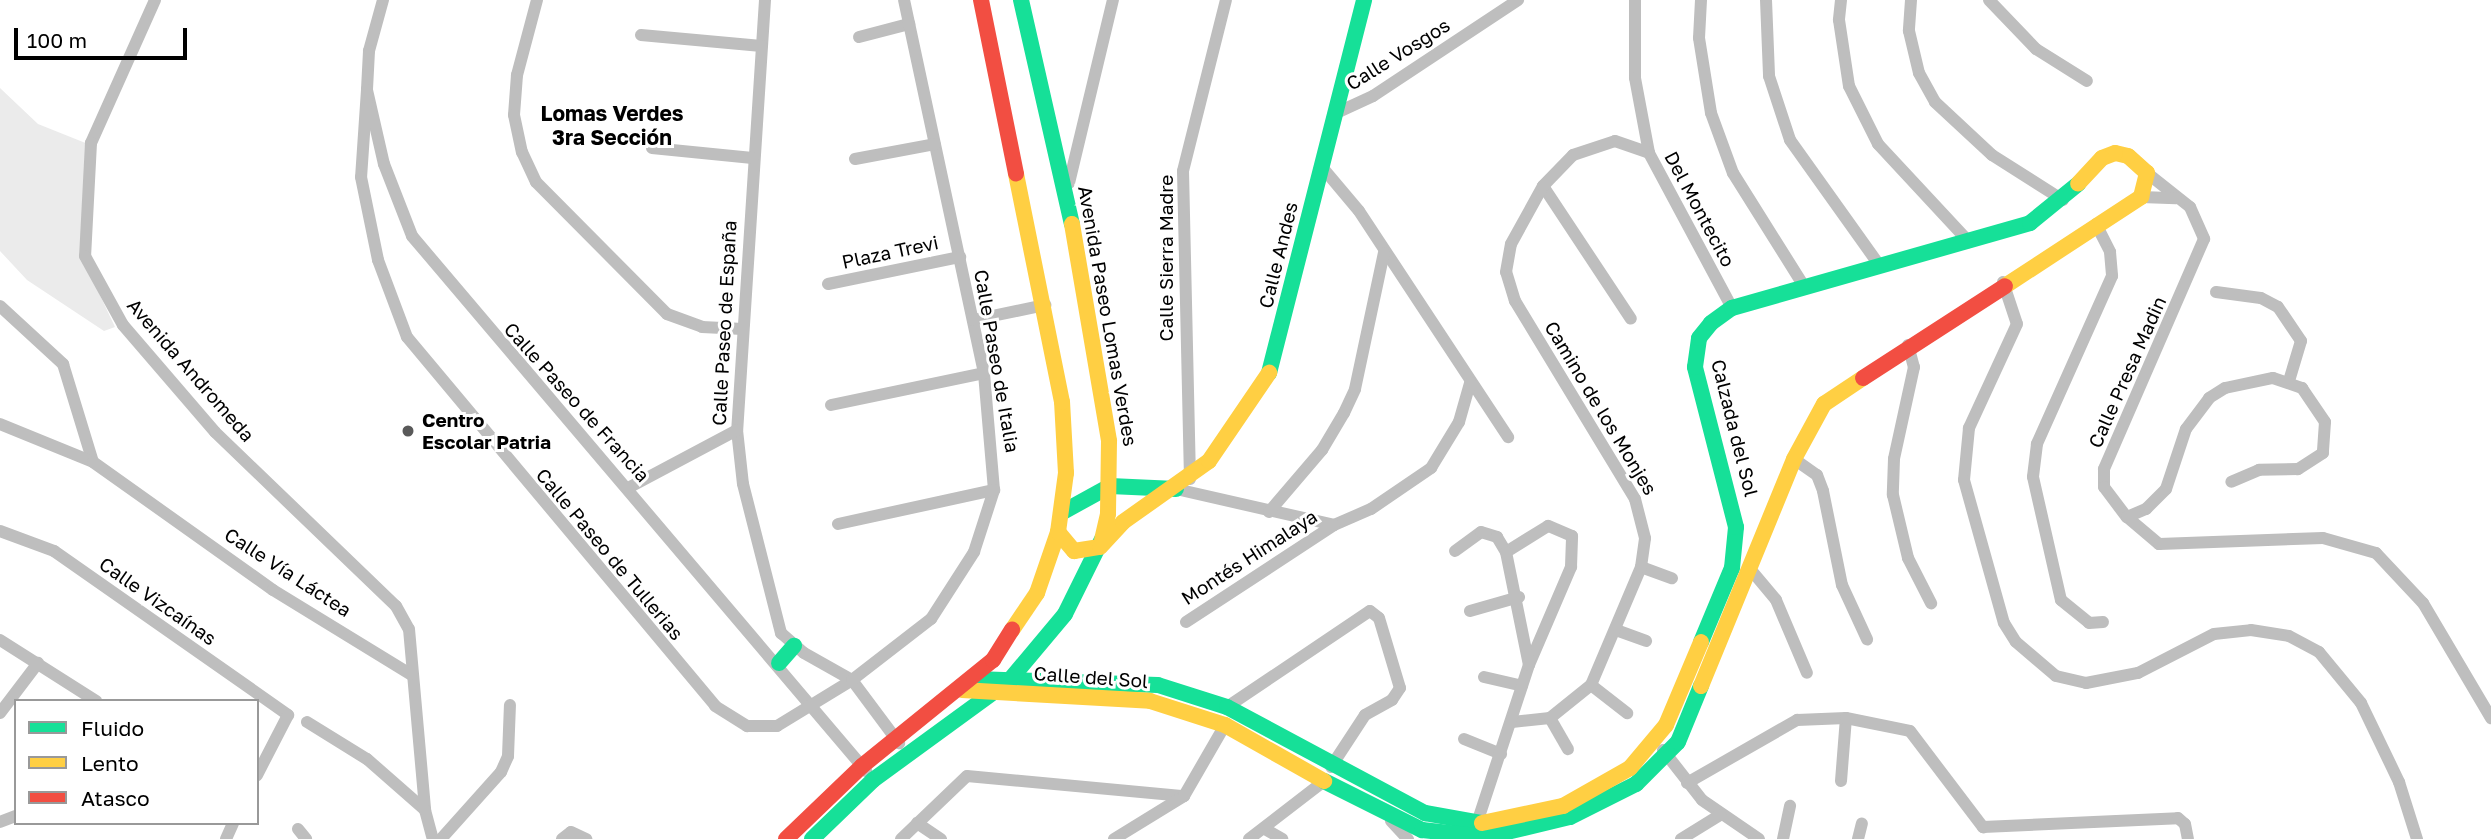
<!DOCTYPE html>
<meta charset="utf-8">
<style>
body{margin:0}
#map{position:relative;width:2491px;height:839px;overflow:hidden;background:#fff;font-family:"Golos Text",sans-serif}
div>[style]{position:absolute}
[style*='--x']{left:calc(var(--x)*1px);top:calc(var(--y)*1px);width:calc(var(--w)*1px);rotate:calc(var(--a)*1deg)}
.green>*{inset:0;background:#ebebeb}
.street>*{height:12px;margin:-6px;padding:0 6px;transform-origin:6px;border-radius:6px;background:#bebebe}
.fast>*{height:16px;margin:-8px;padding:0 8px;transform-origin:8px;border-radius:8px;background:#16e098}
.slow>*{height:16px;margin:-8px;padding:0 8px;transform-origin:8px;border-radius:8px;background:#ffcf43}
.jam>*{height:16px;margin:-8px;padding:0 8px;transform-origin:8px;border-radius:8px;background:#f24e42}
.dots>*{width:19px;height:19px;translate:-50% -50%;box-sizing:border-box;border:4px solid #fff;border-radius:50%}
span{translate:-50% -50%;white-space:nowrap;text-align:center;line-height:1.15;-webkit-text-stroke:6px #fff;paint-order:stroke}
.street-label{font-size:19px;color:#000}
.poi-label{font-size:19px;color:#000;font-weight:700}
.left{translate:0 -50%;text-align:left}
.neighbourhood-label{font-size:21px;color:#000;font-weight:700}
.legend{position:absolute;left:14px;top:699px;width:245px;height:126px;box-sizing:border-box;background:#fff;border:2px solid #999;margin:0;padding:9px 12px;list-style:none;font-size:21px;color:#000}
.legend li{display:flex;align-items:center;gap:14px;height:35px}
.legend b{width:35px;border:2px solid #999}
.scale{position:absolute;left:14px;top:28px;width:173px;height:32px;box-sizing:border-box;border:4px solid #000;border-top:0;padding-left:9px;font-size:21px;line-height:24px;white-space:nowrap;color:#000;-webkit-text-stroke:5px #fff;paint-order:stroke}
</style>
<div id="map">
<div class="green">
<div style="clip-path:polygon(0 88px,38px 124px,88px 144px,81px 255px,115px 327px,104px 331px,27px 280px,0 251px)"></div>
</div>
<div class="street">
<div style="--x:155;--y:0;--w:157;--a:114.1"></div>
<div style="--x:91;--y:143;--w:113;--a:93"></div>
<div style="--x:85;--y:256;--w:79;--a:61.2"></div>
<div style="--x:123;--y:325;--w:141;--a:49.3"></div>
<div style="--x:215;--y:432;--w:251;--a:43.9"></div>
<div style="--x:396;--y:606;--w:26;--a:61"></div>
<div style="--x:409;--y:629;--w:182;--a:84.9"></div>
<div style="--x:425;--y:810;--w:30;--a:75"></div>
<div style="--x:383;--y:0;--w:53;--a:105.4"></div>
<div style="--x:369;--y:51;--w:39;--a:93"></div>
<div style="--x:367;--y:90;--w:76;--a:77.1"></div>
<div style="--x:384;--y:164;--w:77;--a:68.7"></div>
<div style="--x:412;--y:236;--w:702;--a:49.68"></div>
<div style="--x:537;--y:0;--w:78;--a:104.9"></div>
<div style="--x:517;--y:75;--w:40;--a:94.3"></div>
<div style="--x:514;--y:115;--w:38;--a:78"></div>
<div style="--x:522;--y:152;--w:33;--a:65"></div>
<div style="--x:536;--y:182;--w:186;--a:45.2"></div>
<div style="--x:667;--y:314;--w:37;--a:20"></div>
<div style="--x:702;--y:327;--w:41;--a:2.8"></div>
<div style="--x:765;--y:0;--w:431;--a:93.7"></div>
<div style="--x:737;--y:430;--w:54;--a:83.7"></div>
<div style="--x:743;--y:484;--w:154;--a:75.7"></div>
<div style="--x:781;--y:633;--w:30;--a:41"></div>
<div style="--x:804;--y:653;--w:55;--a:29.4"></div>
<div style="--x:852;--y:680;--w:79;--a:53.3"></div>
<div style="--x:1635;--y:0;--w:78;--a:90"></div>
<div style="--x:1635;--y:78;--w:76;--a:79.4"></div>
<div style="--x:1649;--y:153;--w:176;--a:61.8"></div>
<div style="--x:1701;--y:0;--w:38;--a:93"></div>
<div style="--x:1699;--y:38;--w:76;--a:80.9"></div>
<div style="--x:1711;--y:113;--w:64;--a:69.9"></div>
<div style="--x:1733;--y:173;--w:136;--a:57.9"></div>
<div style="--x:1766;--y:0;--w:76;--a:87.7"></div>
<div style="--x:1769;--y:76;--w:67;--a:71.8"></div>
<div style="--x:1790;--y:140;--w:155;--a:54.5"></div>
<div style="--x:1841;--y:0;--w:20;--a:96"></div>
<div style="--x:1839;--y:20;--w:67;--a:81.4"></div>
<div style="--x:1849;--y:86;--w:65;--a:63.4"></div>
<div style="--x:1878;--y:144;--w:134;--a:47.1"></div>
<div style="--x:1911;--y:0;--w:31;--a:94"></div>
<div style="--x:1909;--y:31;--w:43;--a:76.6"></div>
<div style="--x:1919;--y:73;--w:33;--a:61"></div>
<div style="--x:1935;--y:102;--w:78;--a:42.9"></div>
<div style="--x:1992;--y:155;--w:84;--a:32.4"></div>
<div style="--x:1989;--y:0;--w:68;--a:46.2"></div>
<div style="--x:2036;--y:49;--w:60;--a:32.1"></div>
<div style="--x:641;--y:35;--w:121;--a:5.2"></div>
<div style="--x:859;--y:37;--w:52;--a:-14.6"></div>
<div style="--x:367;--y:90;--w:87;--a:93.9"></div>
<div style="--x:361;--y:177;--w:85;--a:78.4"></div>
<div style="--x:378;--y:260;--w:82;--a:69.4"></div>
<div style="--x:407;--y:337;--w:481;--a:50.1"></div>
<div style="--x:715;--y:706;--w:38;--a:32"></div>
<div style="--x:747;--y:726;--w:30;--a:0"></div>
<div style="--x:777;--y:726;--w:88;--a:-31.5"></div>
<div style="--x:852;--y:680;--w:100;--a:-37.7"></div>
<div style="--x:931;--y:619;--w:80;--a:-57.3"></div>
<div style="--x:974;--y:552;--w:65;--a:-72.1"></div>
<div style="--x:994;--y:490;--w:117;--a:-94.9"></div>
<div style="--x:984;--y:373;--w:381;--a:-102.1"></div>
<div style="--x:1334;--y:114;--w:43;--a:-24.8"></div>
<div style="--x:1373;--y:96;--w:174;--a:-33.5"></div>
<div style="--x:652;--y:148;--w:101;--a:5.7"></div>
<div style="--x:855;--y:159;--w:81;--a:-10.6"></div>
<div style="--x:1322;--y:167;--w:57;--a:49.9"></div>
<div style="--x:1359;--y:211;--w:271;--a:56.6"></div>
<div style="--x:2147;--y:173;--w:55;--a:38.3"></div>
<div style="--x:2190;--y:207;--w:35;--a:66"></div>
<div style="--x:2204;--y:239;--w:251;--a:113.5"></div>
<div style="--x:2104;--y:469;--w:18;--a:90"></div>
<div style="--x:2104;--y:487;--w:38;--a:53"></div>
<div style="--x:2127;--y:517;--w:42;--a:40.2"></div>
<div style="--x:2159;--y:544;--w:164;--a:-2.1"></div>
<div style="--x:2323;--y:538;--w:55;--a:15.8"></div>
<div style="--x:2376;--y:553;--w:69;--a:46.8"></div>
<div style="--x:2423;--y:603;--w:134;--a:59.4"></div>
<div style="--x:1069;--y:183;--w:188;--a:-76.5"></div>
<div style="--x:1543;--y:186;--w:159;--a:56.5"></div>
<div style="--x:2141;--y:197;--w:35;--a:2"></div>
<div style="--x:2096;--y:224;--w:31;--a:63"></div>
<div style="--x:2110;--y:252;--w:24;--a:85"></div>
<div style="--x:2112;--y:276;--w:184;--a:114.1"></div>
<div style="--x:2037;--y:444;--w:33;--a:97"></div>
<div style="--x:2033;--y:477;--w:126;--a:77.2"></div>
<div style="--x:2061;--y:600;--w:36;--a:39"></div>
<div style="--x:2089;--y:623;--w:14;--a:-4"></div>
<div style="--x:2003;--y:282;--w:44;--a:71.6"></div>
<div style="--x:2017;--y:324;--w:115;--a:114.8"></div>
<div style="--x:1969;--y:428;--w:52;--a:95.5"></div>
<div style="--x:1964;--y:480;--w:148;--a:74.4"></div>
<div style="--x:2004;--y:623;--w:22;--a:58"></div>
<div style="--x:2016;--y:642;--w:52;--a:40.4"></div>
<div style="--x:2056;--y:676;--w:31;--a:13"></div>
<div style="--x:2086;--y:683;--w:53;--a:-10.9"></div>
<div style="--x:2138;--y:673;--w:85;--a:-27.2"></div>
<div style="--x:2214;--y:634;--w:37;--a:-6"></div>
<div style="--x:2251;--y:630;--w:38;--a:9"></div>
<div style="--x:2289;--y:636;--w:34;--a:28"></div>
<div style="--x:2319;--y:652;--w:66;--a:50.5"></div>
<div style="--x:2361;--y:703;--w:88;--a:64.3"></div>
<div style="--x:2399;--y:782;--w:60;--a:72.5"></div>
<div style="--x:828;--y:284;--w:135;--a:-11.6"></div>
<div style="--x:2216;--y:292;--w:45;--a:7.6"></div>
<div style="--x:2261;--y:298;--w:19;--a:28"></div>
<div style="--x:2278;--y:307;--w:41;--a:55.9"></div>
<div style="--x:2301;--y:341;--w:42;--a:106.7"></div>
<div style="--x:0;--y:306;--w:86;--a:42.6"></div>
<div style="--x:63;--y:364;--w:102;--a:73"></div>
<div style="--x:973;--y:320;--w:74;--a:-11.8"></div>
<div style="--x:1908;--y:345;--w:23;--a:75"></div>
<div style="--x:1914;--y:367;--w:94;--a:102.3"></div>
<div style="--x:1894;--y:459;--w:36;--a:92"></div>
<div style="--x:1893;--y:495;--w:65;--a:76.6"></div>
<div style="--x:1908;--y:558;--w:51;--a:62.9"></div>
<div style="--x:831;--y:405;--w:156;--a:-11.8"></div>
<div style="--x:0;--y:424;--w:100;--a:22.2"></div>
<div style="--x:93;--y:462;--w:221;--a:35.4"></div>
<div style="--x:273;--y:590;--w:161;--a:31.5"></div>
<div style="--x:1794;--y:459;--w:28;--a:35"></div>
<div style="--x:1817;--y:475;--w:17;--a:69"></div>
<div style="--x:1823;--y:491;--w:96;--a:78.6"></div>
<div style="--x:1842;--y:585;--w:60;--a:65.2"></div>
<div style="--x:1190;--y:479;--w:308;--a:-91.3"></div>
<div style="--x:1183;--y:171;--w:176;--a:-75.9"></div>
<div style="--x:628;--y:488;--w:123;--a:-28"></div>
<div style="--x:1176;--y:489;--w:162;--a:12.8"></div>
<div style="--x:1334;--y:525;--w:40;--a:-23.4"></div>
<div style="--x:1371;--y:509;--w:73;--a:-34.3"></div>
<div style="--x:1431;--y:468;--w:54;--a:-58.7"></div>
<div style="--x:1459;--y:422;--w:41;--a:-74.2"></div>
<div style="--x:1269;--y:512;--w:82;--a:-49.5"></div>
<div style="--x:1322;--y:450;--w:43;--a:-59.3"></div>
<div style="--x:1344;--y:413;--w:26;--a:-65"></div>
<div style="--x:1355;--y:389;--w:139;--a:-78"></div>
<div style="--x:2127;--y:517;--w:21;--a:-23"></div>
<div style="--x:2146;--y:509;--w:28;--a:-45"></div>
<div style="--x:2166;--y:489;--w:63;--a:-71.6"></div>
<div style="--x:2186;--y:429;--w:39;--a:-53"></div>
<div style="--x:2209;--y:398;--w:19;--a:-32"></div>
<div style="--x:2225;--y:388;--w:49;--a:-11.8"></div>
<div style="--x:2273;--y:378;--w:31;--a:19"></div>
<div style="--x:2302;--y:388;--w:41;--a:55.9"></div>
<div style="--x:2325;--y:422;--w:31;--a:94"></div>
<div style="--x:2323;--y:453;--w:30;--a:147"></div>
<div style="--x:2298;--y:469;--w:39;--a:179"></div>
<div style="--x:2259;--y:470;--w:30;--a:157"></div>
<div style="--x:838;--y:524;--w:160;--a:-12.3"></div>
<div style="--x:0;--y:531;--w:58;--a:20.3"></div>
<div style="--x:54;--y:551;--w:286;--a:35"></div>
<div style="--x:288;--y:715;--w:68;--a:117.3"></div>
<div style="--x:1455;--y:551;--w:32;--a:-36"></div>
<div style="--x:1481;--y:532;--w:17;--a:17"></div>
<div style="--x:1497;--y:537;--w:17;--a:59"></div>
<div style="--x:1641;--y:567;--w:33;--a:20"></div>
<div style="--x:1751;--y:570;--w:39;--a:50"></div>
<div style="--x:1776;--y:600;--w:79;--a:67"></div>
<div style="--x:1470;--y:611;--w:51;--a:-15.9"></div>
<div style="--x:1186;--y:622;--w:177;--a:-33.2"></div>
<div style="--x:1616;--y:630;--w:32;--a:20"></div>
<div style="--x:0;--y:640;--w:114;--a:32.4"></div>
<div style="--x:1484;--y:677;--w:39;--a:13"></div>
<div style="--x:1591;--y:685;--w:46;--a:37.9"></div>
<div style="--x:1227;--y:707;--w:172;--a:-33.9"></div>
<div style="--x:1370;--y:611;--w:11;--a:38"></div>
<div style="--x:1379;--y:618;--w:73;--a:73.3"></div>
<div style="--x:1400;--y:688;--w:14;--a:124"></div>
<div style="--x:1392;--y:700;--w:31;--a:151"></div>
<div style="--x:1365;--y:715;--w:62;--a:123.2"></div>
<div style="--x:0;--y:713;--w:63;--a:-52.8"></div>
<div style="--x:1550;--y:718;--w:36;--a:60"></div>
<div style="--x:307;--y:722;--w:70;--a:31.7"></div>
<div style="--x:367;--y:759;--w:77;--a:41.3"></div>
<div style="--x:1512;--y:722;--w:38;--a:-6"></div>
<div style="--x:1550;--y:718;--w:53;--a:-38.8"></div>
<div style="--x:1591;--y:685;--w:128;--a:-67"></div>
<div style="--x:1641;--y:567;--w:29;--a:-82"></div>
<div style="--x:1645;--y:538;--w:40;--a:-104.4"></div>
<div style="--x:1635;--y:499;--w:232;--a:-121.2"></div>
<div style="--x:1515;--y:301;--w:30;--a:-107"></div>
<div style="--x:1506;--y:272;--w:28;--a:-80"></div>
<div style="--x:1511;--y:244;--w:66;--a:-61.1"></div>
<div style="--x:1543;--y:186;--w:43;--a:-45.9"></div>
<div style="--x:1573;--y:155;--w:44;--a:-18.4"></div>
<div style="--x:1615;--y:141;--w:36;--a:19"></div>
<div style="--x:1464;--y:739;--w:40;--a:22"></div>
<div style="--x:1663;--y:750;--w:63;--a:52"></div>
<div style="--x:1702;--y:800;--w:69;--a:34.4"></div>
<div style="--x:1841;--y:781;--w:63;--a:-85.5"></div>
<div style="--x:1687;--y:783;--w:127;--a:-29.8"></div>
<div style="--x:1797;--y:720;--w:49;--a:-2.3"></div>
<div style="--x:1846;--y:718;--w:65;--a:11.5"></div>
<div style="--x:1910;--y:731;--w:121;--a:52.8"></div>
<div style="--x:1983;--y:827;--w:195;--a:-2.6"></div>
<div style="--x:2178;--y:818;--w:9;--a:41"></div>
<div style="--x:2185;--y:824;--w:15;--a:79"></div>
<div style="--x:1391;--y:821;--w:25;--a:47"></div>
<div style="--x:0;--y:822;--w:17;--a:-21"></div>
<div style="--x:917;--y:823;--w:29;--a:34"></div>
<div style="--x:298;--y:829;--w:13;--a:51"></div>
<div style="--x:1265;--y:829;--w:20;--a:30"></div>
<div style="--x:1475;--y:829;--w:173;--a:-71.8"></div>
<div style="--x:1529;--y:665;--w:107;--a:-66.8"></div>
<div style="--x:1571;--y:567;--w:31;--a:-88"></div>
<div style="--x:1572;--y:536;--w:26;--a:-157"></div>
<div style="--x:1548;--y:526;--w:49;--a:148.2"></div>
<div style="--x:1506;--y:552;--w:115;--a:78.5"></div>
<div style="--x:226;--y:839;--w:17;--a:-66"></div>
<div style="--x:441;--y:839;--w:90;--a:-48.2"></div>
<div style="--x:501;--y:772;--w:17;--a:-66"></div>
<div style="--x:508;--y:756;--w:51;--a:-87.8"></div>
<div style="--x:562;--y:839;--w:11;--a:-38"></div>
<div style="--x:571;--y:832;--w:17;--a:25"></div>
<div style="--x:901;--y:839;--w:91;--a:-43.7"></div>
<div style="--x:967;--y:776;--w:218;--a:5.3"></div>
<div style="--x:1114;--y:839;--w:82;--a:-31.6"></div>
<div style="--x:1184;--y:796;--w:82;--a:-60"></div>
<div style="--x:1249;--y:839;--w:95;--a:-37.7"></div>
<div style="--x:1681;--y:839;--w:46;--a:-31.6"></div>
<div style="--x:1783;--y:839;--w:34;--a:-78"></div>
<div style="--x:1858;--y:839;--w:16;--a:-76"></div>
</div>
<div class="fast">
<div style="--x:1021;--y:0;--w:230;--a:77.2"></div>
<div style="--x:1269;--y:373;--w:385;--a:-75.7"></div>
<div style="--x:1061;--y:513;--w:56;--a:-28.9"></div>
<div style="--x:1110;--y:486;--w:66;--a:2.6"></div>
<div style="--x:1701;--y:642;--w:80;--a:-67.3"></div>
<div style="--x:1732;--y:568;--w:41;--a:-84.4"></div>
<div style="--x:1736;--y:527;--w:165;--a:-104.4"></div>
<div style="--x:1695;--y:367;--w:29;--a:-82"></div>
<div style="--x:1699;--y:338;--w:19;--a:-51"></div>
<div style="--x:1711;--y:323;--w:26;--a:-36"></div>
<div style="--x:1732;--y:308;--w:310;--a:-15.9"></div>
<div style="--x:2030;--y:223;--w:62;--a:-39.1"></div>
<div style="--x:779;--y:663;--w:23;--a:-49"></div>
<div style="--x:975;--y:679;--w:183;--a:1.9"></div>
<div style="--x:1158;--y:685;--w:72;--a:17.7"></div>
<div style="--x:1227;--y:707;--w:225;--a:28.2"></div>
<div style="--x:1425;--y:813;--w:58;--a:10"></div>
<div style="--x:1324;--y:781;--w:110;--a:26.6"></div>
<div style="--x:1422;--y:830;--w:64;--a:6.2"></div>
<div style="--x:1486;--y:837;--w:86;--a:-13.4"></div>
<div style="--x:1570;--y:817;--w:74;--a:-26.6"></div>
<div style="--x:1636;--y:784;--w:59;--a:-45"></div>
<div style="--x:1678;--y:742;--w:61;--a:-67.7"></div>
<div style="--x:812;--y:839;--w:85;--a:-44"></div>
<div style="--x:873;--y:780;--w:168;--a:-36.1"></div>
<div style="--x:1009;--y:681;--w:87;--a:-50.1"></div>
<div style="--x:1065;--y:614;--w:84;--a:-63.7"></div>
</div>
<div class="slow">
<div style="--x:1072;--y:224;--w:220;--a:80.3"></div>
<div style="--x:1109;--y:441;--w:73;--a:90.8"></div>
<div style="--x:1108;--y:514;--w:26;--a:103"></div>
<div style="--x:2005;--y:286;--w:163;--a:-33.2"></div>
<div style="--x:2141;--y:197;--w:25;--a:-76"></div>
<div style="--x:2147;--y:173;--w:25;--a:-138"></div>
<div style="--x:2128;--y:156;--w:13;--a:-167"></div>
<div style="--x:2115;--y:153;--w:14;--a:159"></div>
<div style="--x:2102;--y:158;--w:35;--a:133"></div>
<div style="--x:1058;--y:532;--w:25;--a:50"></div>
<div style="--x:1074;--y:551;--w:26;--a:-9"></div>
<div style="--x:1100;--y:547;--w:34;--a:-47"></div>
<div style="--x:1123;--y:522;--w:105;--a:-35.3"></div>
<div style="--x:1209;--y:461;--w:107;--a:-55.7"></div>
<div style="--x:1012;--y:630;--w:45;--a:-56"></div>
<div style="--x:1037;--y:593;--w:65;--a:-71"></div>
<div style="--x:1058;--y:532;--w:60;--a:-82.3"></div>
<div style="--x:1066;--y:473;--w:71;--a:-93.2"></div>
<div style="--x:1062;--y:402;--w:233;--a:-101.4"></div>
<div style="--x:1701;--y:686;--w:245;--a:-67.7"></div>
<div style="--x:1794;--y:459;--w:63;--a:-61.4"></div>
<div style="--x:1824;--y:404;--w:47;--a:-33.7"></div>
<div style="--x:962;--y:690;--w:188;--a:3.3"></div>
<div style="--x:1150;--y:701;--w:79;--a:17.7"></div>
<div style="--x:1225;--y:725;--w:114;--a:29.5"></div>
<div style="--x:1482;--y:823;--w:83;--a:-11.9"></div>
<div style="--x:1563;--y:806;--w:77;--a:-29.6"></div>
<div style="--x:1630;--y:768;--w:56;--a:-50.1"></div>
<div style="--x:1666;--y:725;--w:90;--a:-67.1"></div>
</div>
<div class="jam">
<div style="--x:981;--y:0;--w:177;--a:78.6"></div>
<div style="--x:1863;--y:378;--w:169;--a:-32.9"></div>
<div style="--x:786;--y:839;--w:105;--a:-43.8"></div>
<div style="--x:862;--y:766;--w:169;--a:-39"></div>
<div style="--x:993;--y:660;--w:36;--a:-58"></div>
</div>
<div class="dots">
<div style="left:408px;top:431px;background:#595959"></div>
</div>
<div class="street-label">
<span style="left:1398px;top:54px;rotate:-32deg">Calle Vosgos</span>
<span style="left:1700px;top:209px;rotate:62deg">Del Montecito</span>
<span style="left:890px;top:252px;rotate:-12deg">Plaza Trevi</span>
<span style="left:1278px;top:255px;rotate:-76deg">Calle Andes</span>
<span style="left:1166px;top:258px;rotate:-90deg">Calle Sierra Madre</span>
<span style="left:1108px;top:316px;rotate:80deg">Avenida Paseo Lomas Verdes</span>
<span style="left:724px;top:323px;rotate:-87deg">Calle Paseo de España</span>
<span style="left:997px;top:361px;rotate:80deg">Calle Paseo de Italia</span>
<span style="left:191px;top:370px;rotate:49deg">Avenida Andromeda</span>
<span style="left:2127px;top:372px;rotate:-66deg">Calle Presa Madin</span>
<span style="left:577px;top:402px;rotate:48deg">Calle Paseo de Francia</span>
<span style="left:1601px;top:408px;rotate:59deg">Camino de los Monjes</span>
<span style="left:1735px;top:428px;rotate:76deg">Calzada del Sol</span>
<span style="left:610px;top:554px;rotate:50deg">Calle Paseo de Tullerias</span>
<span style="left:1249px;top:557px;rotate:-33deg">Montés Himalaya</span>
<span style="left:288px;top:572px;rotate:33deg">Calle Vía Láctea</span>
<span style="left:158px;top:601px;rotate:35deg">Calle Vizcaínas</span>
<span style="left:1091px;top:677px;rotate:4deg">Calle del Sol</span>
</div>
<div class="poi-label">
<span class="left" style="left:422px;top:431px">Centro<br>Escolar Patria</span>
</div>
<div class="neighbourhood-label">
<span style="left:612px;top:125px">Lomas Verdes<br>3ra Sección</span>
</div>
<ul class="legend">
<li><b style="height:9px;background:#16e098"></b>Fluido</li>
<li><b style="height:9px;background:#ffcf43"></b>Lento</li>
<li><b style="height:9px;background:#f24e42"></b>Atasco</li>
</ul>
<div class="scale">100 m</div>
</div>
